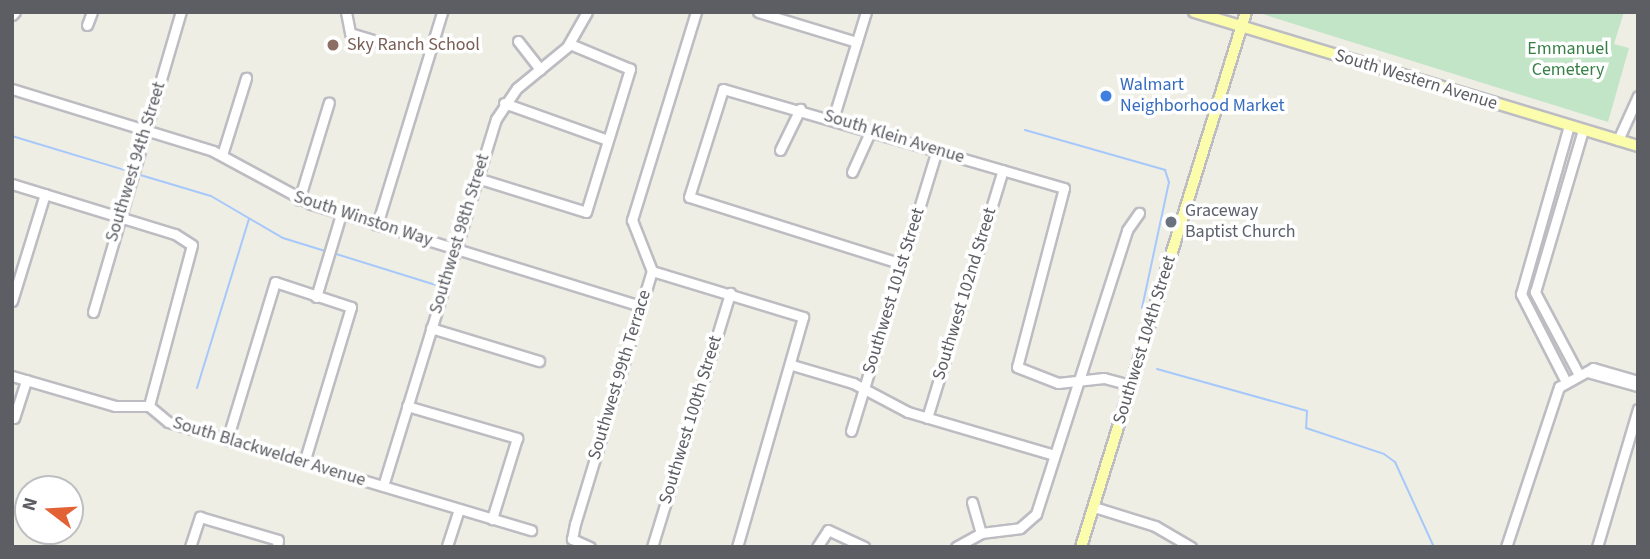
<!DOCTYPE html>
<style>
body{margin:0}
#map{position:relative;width:1650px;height:559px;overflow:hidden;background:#eeeee4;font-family:"Source Sans 3",sans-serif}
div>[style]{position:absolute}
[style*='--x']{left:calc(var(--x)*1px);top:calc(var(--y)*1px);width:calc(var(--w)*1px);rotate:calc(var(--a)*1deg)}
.green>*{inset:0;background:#c2e5c8}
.stream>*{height:2px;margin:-1px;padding:0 1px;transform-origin:1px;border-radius:1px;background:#a7c8fb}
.roads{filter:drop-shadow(2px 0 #bcbcc2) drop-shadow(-2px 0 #bcbcc2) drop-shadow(0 2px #bcbcc2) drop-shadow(0 -2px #bcbcc2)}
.minor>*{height:9px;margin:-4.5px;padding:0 4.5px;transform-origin:4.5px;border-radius:4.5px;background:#fff}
.major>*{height:10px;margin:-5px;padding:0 5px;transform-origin:5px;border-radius:5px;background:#fbfcac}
.dots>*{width:19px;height:19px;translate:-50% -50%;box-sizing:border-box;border:4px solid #fff;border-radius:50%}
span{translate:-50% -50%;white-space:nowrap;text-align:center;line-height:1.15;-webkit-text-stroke:7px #fff;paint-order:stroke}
.education-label{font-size:18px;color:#785e54}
.left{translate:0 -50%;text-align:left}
.park-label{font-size:18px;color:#378047}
.street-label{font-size:18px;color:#5c5e64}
.shop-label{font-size:18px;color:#366cbe}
.worship-label{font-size:18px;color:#5b616d}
.frame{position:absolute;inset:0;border:14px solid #5c5e64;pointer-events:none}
.north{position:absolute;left:14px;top:475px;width:70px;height:70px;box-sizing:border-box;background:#fff;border:2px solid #bebfc1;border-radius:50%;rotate:287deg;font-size:19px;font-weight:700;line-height:28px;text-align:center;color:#5c5e64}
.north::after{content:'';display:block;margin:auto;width:24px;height:32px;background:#e26236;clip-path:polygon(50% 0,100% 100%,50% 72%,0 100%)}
</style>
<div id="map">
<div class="green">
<div style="clip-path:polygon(1256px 12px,1624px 12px,1614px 44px,1629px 48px,1608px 122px)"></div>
</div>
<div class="stream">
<div style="--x:1025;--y:130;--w:146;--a:15.9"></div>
<div style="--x:1165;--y:170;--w:13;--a:72"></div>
<div style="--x:1169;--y:182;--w:129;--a:102.1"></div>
<div style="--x:12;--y:136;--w:124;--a:16.8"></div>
<div style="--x:137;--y:174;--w:77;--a:16.6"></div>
<div style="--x:211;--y:196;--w:83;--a:30.3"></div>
<div style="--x:283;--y:238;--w:44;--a:17.2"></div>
<div style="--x:333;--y:253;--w:111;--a:17.3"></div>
<div style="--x:1157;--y:369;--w:156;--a:15.6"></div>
<div style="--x:1307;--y:411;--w:17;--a:93"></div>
<div style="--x:1306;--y:428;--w:82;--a:18.4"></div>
<div style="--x:1384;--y:454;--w:14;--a:36"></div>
<div style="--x:1395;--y:462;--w:94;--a:65.4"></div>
<div style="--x:197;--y:388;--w:177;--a:-72.9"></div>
</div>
<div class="roads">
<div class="minor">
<div style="--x:346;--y:12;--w:21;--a:79"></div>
<div style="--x:350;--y:33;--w:31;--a:17"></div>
<div style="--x:758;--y:12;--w:103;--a:16.9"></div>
<div style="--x:12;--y:15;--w:4;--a:-45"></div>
<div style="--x:87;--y:25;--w:14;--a:-69"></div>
<div style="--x:518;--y:41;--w:36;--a:52"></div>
<div style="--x:12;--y:89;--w:210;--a:17.1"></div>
<div style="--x:213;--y:151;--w:111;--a:28.4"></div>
<div style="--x:311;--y:204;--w:345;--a:17.2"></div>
<div style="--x:504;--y:103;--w:110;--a:19.6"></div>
<div style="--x:833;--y:119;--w:112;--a:-72.9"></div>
<div style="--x:1618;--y:140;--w:48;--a:-65.6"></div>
<div style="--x:780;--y:150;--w:46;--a:-64"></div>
<div style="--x:222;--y:155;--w:81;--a:-72.7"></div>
<div style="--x:852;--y:172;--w:46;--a:-65.7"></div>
<div style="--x:477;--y:178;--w:114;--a:17.3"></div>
<div style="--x:586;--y:212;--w:150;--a:-72.9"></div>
<div style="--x:630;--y:69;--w:65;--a:-157.4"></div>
<div style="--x:12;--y:184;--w:170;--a:17.1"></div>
<div style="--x:175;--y:234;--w:20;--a:33"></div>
<div style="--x:192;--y:245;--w:167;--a:105"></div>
<div style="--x:299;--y:200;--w:102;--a:-73"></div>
<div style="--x:377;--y:225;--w:223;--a:-73"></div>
<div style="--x:902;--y:264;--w:223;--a:-162.5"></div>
<div style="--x:689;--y:197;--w:113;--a:-72.5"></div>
<div style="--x:723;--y:89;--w:355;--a:16.2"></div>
<div style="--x:1064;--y:188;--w:185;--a:104.7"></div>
<div style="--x:1017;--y:367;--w:44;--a:21.3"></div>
<div style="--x:1058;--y:383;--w:46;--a:-6.2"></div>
<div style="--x:1104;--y:378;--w:28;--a:15"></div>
<div style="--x:652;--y:271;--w:158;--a:16.9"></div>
<div style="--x:803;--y:317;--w:239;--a:106"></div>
<div style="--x:316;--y:297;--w:87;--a:-73.2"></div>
<div style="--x:12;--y:301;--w:112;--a:-72.9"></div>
<div style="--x:93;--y:312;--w:313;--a:-73.7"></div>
<div style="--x:431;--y:328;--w:113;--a:17"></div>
<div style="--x:792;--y:365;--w:64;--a:16.4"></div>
<div style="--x:853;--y:383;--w:62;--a:27.8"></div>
<div style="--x:908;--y:412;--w:152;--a:16.4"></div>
<div style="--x:1587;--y:372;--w:53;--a:15.4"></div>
<div style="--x:1578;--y:373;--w:92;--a:-118"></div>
<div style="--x:1535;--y:292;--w:169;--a:-73.5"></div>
<div style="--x:12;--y:376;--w:107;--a:16.2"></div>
<div style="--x:115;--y:406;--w:34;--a:0"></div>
<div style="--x:149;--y:406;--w:25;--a:40"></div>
<div style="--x:168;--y:422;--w:379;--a:16.6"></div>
<div style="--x:1565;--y:380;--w:97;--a:-117.1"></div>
<div style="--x:1521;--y:294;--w:176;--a:-74.1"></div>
<div style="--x:407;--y:406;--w:115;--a:16.2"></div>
<div style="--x:517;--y:438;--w:85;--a:107.2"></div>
<div style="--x:14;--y:418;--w:40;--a:-72"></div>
<div style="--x:927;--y:418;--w:259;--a:-73"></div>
<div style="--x:851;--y:431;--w:294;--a:-73"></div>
<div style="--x:227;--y:440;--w:165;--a:-73.1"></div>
<div style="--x:275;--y:282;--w:80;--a:18.2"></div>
<div style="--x:351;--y:307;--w:163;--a:106.8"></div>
<div style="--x:383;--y:486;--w:384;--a:-72.9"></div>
<div style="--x:496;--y:119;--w:37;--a:-56"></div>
<div style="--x:517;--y:88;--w:65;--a:-39.4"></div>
<div style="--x:567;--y:47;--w:40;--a:-60.3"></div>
<div style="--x:972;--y:502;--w:32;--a:74"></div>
<div style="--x:1094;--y:507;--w:64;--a:17.3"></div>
<div style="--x:1155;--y:526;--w:42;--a:30.3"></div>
<div style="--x:447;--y:546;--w:39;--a:-72"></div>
<div style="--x:190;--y:547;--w:32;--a:-72"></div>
<div style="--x:200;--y:517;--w:81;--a:16.4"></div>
<div style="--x:278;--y:540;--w:7;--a:98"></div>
<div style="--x:590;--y:547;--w:20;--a:-156"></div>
<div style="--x:572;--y:539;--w:15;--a:-79"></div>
<div style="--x:575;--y:524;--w:264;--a:-73.1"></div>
<div style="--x:652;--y:271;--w:55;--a:-111.4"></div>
<div style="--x:632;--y:220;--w:218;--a:-72.9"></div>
<div style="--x:652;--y:547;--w:266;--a:-72.9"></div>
<div style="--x:817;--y:547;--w:20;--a:-57"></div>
<div style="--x:828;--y:530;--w:40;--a:25"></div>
<div style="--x:956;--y:547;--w:29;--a:-29"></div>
<div style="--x:981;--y:533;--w:39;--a:-7"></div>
<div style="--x:1020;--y:528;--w:21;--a:-41"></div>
<div style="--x:1036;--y:514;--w:298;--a:-72.2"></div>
<div style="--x:1127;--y:230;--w:21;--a:-55"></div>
<div style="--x:1506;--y:547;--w:169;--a:-71.7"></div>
<div style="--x:1559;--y:387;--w:39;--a:-29"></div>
<div style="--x:1593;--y:368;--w:47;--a:16.1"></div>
<div style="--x:1597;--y:547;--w:144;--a:-73.5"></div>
</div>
<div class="major">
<div style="--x:1194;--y:12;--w:464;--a:16.8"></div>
<div style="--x:1081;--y:547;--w:560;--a:-72.86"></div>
</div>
</div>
<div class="dots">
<div style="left:333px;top:45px;background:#8d6e63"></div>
<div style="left:1106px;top:96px;background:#3f7fe0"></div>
<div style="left:1171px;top:222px;background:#6b7280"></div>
</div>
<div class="education-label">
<span class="left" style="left:347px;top:45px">Sky Ranch School</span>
</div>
<div class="park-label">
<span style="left:1568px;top:60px">Emmanuel<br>Cemetery</span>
</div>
<div class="street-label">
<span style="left:1416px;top:80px;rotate:17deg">South Western Avenue</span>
<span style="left:894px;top:137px;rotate:17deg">South Klein Avenue</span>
<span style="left:136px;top:162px;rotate:-73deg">Southwest 94th Street</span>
<span style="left:363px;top:219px;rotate:18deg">South Winston Way</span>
<span style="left:460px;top:234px;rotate:-73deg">Southwest 98th Street</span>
<span style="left:894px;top:291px;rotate:-73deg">Southwest 101st Street</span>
<span style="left:965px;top:294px;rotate:-73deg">Southwest 102nd Street</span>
<span style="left:1145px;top:340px;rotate:-73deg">Southwest 104th Street</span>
<span style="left:620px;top:375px;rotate:-73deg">Southwest 99th Terrace</span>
<span style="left:691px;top:420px;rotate:-73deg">Southwest 100th Street</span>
<span style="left:269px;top:452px;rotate:17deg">South Blackwelder Avenue</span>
</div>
<div class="shop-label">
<span class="left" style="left:1120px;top:96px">Walmart<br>Neighborhood Market</span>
</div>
<div class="worship-label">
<span class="left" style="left:1185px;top:222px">Graceway<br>Baptist Church</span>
</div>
<div class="frame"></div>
<div class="north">N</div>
</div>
